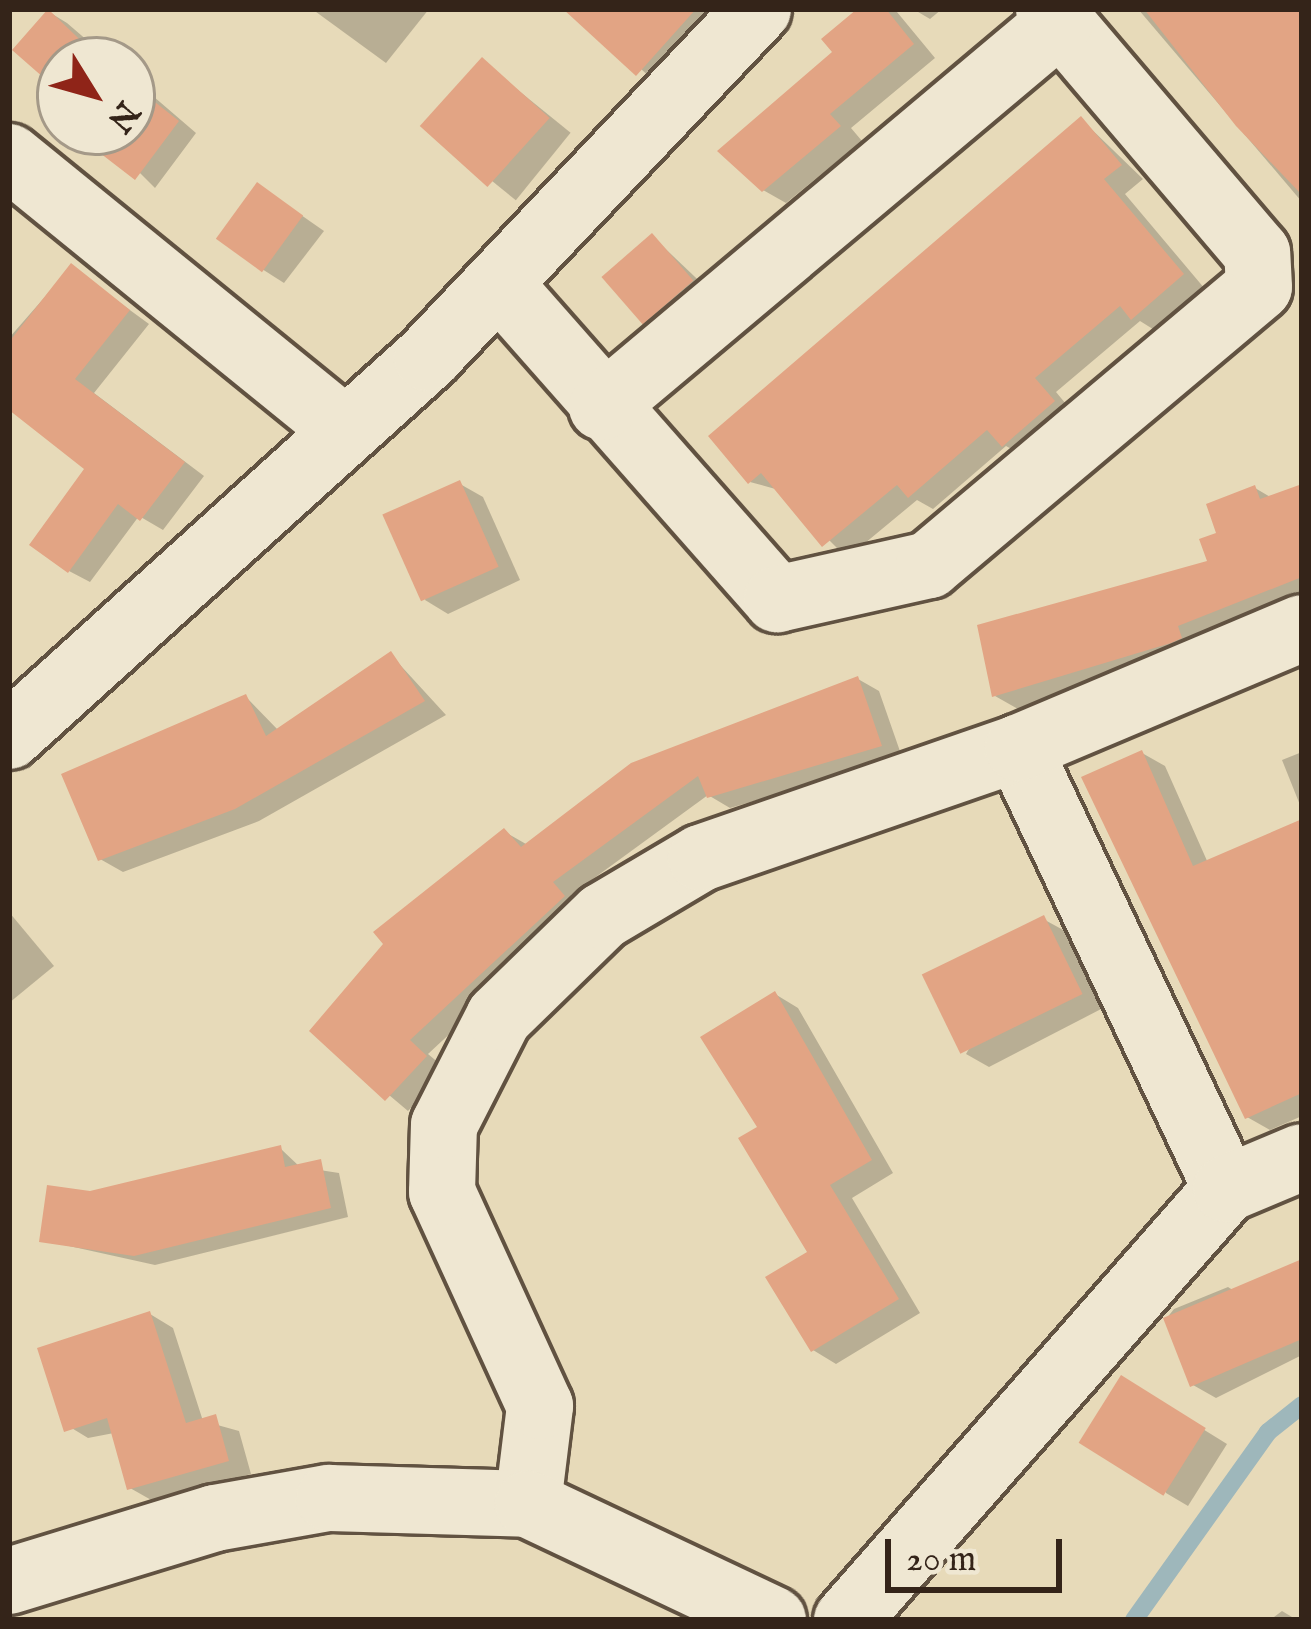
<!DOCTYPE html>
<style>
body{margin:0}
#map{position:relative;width:1311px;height:1629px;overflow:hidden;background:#e7dab9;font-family:"IM FELL English",serif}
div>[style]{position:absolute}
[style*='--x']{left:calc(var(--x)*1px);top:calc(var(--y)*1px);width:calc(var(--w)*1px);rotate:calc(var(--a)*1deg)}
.shadow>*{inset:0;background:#0003;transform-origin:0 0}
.stream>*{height:18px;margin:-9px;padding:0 9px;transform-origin:9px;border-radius:9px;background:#9eb7bb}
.building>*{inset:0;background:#e2a484;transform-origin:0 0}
.roads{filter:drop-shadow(3px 0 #615241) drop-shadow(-3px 0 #615241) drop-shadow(0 3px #615241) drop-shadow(0 -3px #615241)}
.minor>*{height:66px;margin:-33px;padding:0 33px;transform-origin:33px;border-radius:33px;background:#efe7d2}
span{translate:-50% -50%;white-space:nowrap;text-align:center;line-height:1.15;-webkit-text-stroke:12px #efe7d2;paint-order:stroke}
.frame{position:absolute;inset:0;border:12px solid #342419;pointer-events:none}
.north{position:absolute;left:36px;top:36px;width:120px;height:120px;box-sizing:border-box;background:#efe7d2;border:3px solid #a49988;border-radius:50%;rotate:127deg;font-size:33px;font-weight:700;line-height:48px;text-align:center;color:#342419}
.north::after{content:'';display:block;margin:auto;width:42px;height:54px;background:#8f2418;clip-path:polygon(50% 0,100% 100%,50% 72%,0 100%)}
.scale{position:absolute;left:885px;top:1539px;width:177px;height:54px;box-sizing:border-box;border:6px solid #342419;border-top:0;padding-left:15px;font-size:36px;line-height:42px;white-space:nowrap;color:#342419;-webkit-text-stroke:9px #efe7d2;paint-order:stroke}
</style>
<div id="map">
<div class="shadow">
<div style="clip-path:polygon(312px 9px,429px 9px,386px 63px)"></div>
<div style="clip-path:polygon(578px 9px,706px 9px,719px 21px,660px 87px)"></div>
<div style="clip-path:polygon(862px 9px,897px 12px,935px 58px,851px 128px,862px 141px,786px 203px,763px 190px)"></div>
<div style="clip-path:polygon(913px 9px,942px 9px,930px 19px)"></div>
<div style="clip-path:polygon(1138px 9px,1302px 9px,1302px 202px)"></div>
<div style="clip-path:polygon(49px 12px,67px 23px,110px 60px,60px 60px,60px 88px)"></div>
<div style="left:482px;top:61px;width:114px;height:87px;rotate:39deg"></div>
<div style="clip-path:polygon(132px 78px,196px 133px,155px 188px,99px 132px,132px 132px)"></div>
<div style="clip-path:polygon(1082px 120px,1143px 179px,1125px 194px,1205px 289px,1156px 331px,1140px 321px,1056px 392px,1076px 416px,1027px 458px,1006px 446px,933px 509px,917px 500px,847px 558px,779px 490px,750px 482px)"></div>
<div style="clip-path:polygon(258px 185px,324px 231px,284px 283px,262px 269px)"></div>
<div style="clip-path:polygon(653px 237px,714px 295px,665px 336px,642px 323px)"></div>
<div style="clip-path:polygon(71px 267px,149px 324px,94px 393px,204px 476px,163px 530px,139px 516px,90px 582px,69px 571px,88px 468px,9px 406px,9px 338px)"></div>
<div style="clip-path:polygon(460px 484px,483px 497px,520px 580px,448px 614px,425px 600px)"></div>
<div style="clip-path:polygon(1302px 487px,1302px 595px,1200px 639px,1196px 654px,1018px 709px,995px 696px,1211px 563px,1255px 488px,1272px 498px)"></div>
<div style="clip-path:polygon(391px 655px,446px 715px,259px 821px,123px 872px,100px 859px,246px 697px,279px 731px)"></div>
<div style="clip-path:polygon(858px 679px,879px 691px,902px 757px,730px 808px,708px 795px,571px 895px,584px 909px,428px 1054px,446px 1069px,408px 1111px,313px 1031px,505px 832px,526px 844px)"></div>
<div style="clip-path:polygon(1302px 752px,1302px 810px,1282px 760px)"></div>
<div style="clip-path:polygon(1142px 753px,1165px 766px,1208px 863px,1302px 835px,1302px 1116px,1270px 1130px,1247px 1117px)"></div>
<div style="clip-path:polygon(9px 912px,54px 966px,9px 1003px)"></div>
<div style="clip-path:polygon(1043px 919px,1067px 932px,1105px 1007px,989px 1067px,966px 1054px)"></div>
<div style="clip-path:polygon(775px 994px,798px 1008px,893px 1173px,852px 1198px,920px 1313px,836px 1364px,813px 1350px,811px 1253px,761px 1128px)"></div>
<div style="clip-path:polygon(281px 1149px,300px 1167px,339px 1173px,348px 1217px,155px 1265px,42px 1240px,90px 1194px)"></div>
<div style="clip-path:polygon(1302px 1263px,1302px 1355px,1216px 1398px,1193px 1385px,1166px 1319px,1174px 1309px,1228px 1287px,1242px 1296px)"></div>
<div style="clip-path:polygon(150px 1314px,173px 1328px,203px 1421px,239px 1431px,251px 1474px,153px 1501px,130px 1488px,114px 1433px,88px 1438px,65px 1424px)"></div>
<div style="clip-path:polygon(1143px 1392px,1227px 1444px,1188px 1506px,1166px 1493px)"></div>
<div style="clip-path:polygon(1282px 1611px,1297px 1620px,1270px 1620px)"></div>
</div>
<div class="stream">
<div style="--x:1134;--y:1620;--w:231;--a:-54.5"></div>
<div style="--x:1268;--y:1432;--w:43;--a:-38.5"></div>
</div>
<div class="building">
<div style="clip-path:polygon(48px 9px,101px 60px,60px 60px,60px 92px,12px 50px)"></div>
<div style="clip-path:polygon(563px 9px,696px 9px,636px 76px)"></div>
<div style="clip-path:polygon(857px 9px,886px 9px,914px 44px,830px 114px,841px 126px,762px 192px,717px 151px,832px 52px,821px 39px)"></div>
<div style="clip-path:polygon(1144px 9px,1302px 9px,1302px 195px,1236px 126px)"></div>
<div style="left:482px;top:57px;width:91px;height:93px;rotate:42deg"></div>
<div style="clip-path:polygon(132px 84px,179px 121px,135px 180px,87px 143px,95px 132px,132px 132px)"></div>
<div style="clip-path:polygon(1081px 116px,1122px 165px,1104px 179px,1184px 274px,1131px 320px,1120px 306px,1035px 378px,1055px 401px,1002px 447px,987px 430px,908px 498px,897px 485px,822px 547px,761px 473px,748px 484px,708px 436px)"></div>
<div style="left:257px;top:182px;width:57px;height:70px;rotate:36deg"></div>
<div style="left:652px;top:233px;width:63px;height:67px;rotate:49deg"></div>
<div style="clip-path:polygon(71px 263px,130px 310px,75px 379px,185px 462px,140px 521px,118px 504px,68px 573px,29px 545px,84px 469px,9px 410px,9px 342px)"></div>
<div style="left:460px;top:480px;width:95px;height:85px;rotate:66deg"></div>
<div style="clip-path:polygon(1302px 484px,1302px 577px,1178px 626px,1182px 638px,1171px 643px,992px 697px,977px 625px,1207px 561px,1199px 539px,1216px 533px,1206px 504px,1255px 485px,1260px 499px)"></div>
<div style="clip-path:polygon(391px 651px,425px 701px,235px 809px,98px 861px,61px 774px,246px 694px,266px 736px)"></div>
<div style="clip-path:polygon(858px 676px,882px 746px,707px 798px,698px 776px,553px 882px,565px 896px,410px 1040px,427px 1056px,385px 1101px,309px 1031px,383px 944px,373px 932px,504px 828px,521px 847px,631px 763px)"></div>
<div style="clip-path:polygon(1142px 750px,1193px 866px,1302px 819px,1302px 1093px,1245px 1119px,1081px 777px)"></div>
<div style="left:1044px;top:915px;width:88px;height:136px;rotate:64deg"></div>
<div style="clip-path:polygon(775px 991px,872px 1160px,830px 1185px,899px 1299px,811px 1352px,765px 1277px,807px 1252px,738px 1138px,757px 1127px,700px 1037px)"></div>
<div style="clip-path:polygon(281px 1145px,285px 1167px,321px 1159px,331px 1208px,134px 1256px,39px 1242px,47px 1185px,90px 1191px)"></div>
<div style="clip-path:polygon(1302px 1259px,1302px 1339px,1190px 1387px,1163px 1318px)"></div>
<div style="clip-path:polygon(150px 1311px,186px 1423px,216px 1414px,229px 1461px,127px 1490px,107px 1418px,64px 1432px,37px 1348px)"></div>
<div style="left:1121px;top:1375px;width:100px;height:80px;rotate:32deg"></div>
</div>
<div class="roads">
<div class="minor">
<div style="--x:9;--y:157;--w:430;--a:39.1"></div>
<div style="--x:500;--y:285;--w:419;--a:48.6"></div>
<div style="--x:777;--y:599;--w:156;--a:-12.6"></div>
<div style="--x:929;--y:565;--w:431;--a:-40.1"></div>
<div style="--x:1259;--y:287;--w:34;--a:-93"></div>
<div style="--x:1257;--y:253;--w:321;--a:-130.4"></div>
<div style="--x:602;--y:407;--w:598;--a:-40.05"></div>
<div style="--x:9;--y:736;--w:564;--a:-42.12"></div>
<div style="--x:427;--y:358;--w:481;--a:-46.5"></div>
<div style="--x:1018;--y:748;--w:488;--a:64.7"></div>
<div style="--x:528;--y:1504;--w:99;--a:-83"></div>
<div style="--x:540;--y:1406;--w:235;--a:-114.6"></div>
<div style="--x:442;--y:1192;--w:67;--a:-88.3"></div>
<div style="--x:444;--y:1125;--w:121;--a:-63"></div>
<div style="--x:499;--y:1017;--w:145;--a:-44.2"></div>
<div style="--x:603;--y:916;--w:114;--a:-30.6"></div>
<div style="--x:701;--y:858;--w:336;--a:-19.1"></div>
<div style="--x:1018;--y:748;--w:308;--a:-22.9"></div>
<div style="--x:9;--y:1581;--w:215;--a:-17"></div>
<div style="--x:215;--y:1518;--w:116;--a:-10"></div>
<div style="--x:329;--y:1498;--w:199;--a:1.7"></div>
<div style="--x:528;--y:1504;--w:271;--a:25.3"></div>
<div style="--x:847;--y:1620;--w:574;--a:-48.67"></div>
<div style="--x:1226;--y:1189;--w:82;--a:-22.8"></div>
</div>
</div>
<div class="frame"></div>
<div class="north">N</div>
<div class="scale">20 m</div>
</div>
